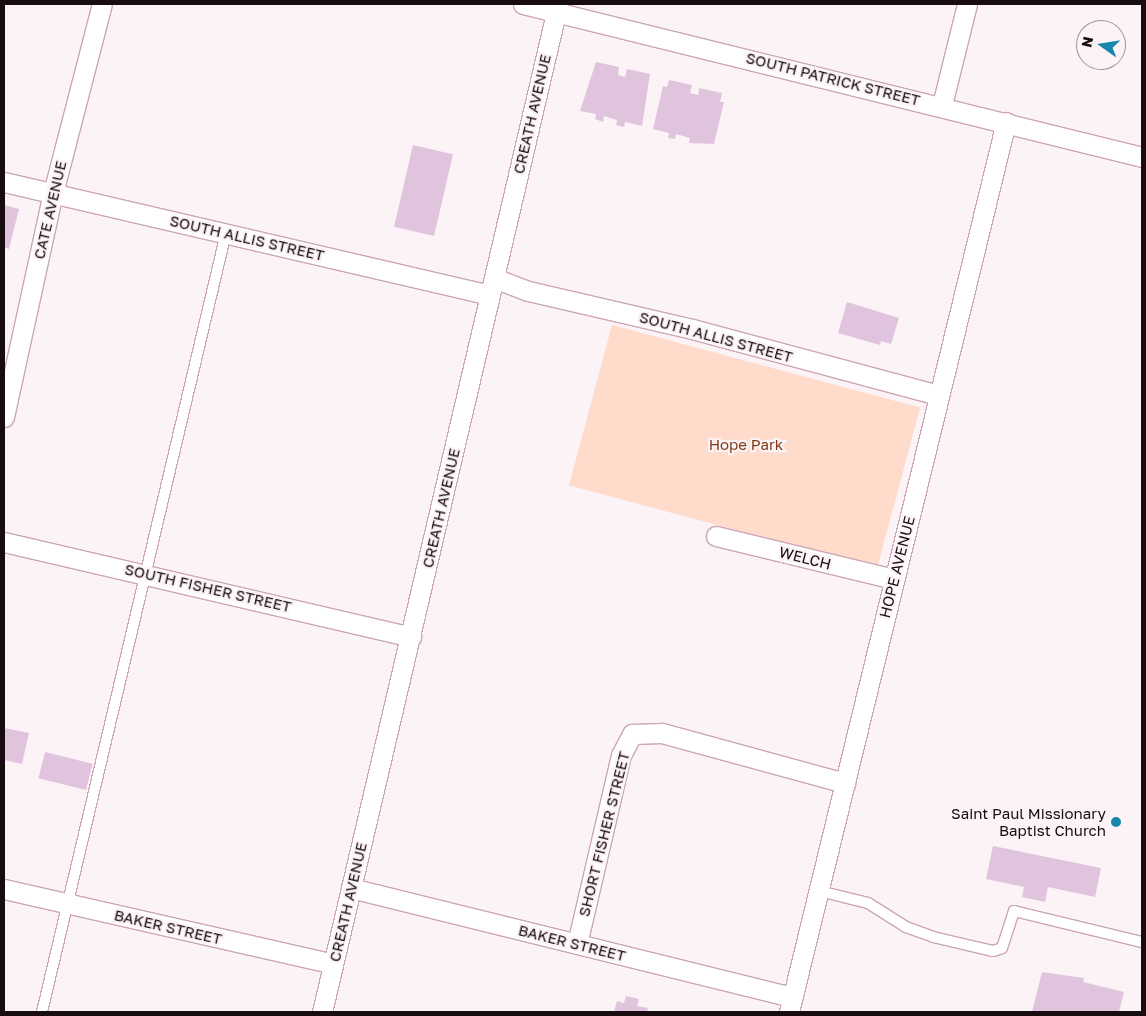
<!DOCTYPE html>
<style>
body{margin:0}
#map{position:relative;width:1146px;height:1016px;overflow:hidden;background:#fbf3f6;font-family:"Golos Text",sans-serif}
div>[style]{position:absolute}
[style*='--x']{left:calc(var(--x)*1px);top:calc(var(--y)*1px);width:calc(var(--w)*1px);rotate:calc(var(--a)*1deg)}
.green>*{inset:0;background:#fedbcb;transform-origin:0 0}
.building>*{inset:0;background:#e0c4dd;transform-origin:0 0}
.roads{filter:drop-shadow(1px 0 #cca6b4) drop-shadow(-1px 0 #cca6b4) drop-shadow(0 1px #cca6b4) drop-shadow(0 -1px #cca6b4)}
.lane>*{height:10px;margin:-5px;padding:0 5px;transform-origin:5px;border-radius:5px;background:#fff}
.street>*{height:19px;margin:-9.5px;padding:0 9.5px;transform-origin:9.5px;border-radius:9.5px;background:#fff}
.dots>*{width:14px;height:14px;translate:-50% -50%;box-sizing:border-box;border:2px solid #fbf3f6;border-radius:50%}
span{translate:-50% -50%;white-space:nowrap;text-align:center;line-height:1.15;-webkit-text-stroke:4.5px #fbf3f6;paint-order:stroke}
.street-label{font-size:15px;color:#180c11}
.park-label{font-size:15px;color:#823a15}
.poi-label{font-size:15px;color:#180c11}
.right{translate:-100% -50%;text-align:right}
.frame{position:absolute;inset:0;border:5px solid #180c11;pointer-events:none}
.north{position:absolute;left:1076px;top:20px;width:50px;height:50px;box-sizing:border-box;background:#fbf3f6;border:1px solid #a0979a;border-radius:50%;rotate:283deg;font-size:14px;font-weight:700;line-height:20px;text-align:center;color:#180c11}
.north::after{content:'';display:block;margin:auto;width:18px;height:22px;background:#1787ad;clip-path:polygon(50% 0,100% 100%,50% 72%,0 100%)}
</style>
<div id="map">
<div class="green">
<div style="left:612px;top:325px;width:319px;height:166px;rotate:15deg"></div>
</div>
<div class="building">
<div style="clip-path:polygon(596px 62px,619px 67px,618px 75px,625px 77px,627px 69px,650px 74px,642px 126px,625px 122px,624px 127px,616px 125px,617px 120px,604px 116px,603px 122px,595px 119px,596px 114px,580px 111px)"></div>
<div style="clip-path:polygon(669px 80px,692px 85px,690px 93px,698px 95px,699px 88px,722px 93px,720px 102px,724px 102px,714px 144px,689px 143px,690px 138px,676px 134px,675px 139px,668px 138px,669px 133px,653px 129px,663px 86px,667px 87px)"></div>
<div style="left:413px;top:145px;width:41px;height:84px;rotate:13deg"></div>
<div style="clip-path:polygon(4px 205px,19px 209px,9px 249px,4px 247px)"></div>
<div style="clip-path:polygon(847px 302px,899px 318px,891px 344px,881px 341px,880px 345px,838px 333px)"></div>
<div style="clip-path:polygon(4px 728px,29px 733px,22px 764px,4px 760px)"></div>
<div style="left:45px;top:752px;width:49px;height:27px;rotate:14deg"></div>
<div style="clip-path:polygon(993px 846px,1101px 868px,1095px 897px,1048px 887px,1045px 902px,1022px 897px,1024px 887px,986px 879px)"></div>
<div style="clip-path:polygon(1042px 972px,1084px 978px,1083px 982px,1124px 992px,1119px 1012px,1032px 1012px)"></div>
<div style="clip-path:polygon(626px 996px,639px 999px,637px 1006px,648px 1008px,647px 1012px,614px 1012px,617px 1001px,624px 1003px)"></div>
</div>
<div class="roads">
<div class="lane">
<div style="--x:819;--y:891;--w:50;--a:13.8"></div>
<div style="--x:868;--y:903;--w:45;--a:32.3"></div>
<div style="--x:906;--y:927;--w:29;--a:20"></div>
<div style="--x:933;--y:937;--w:62;--a:13.1"></div>
<div style="--x:993;--y:951;--w:9;--a:-18"></div>
<div style="--x:1002;--y:948;--w:39;--a:-72"></div>
<div style="--x:1014;--y:911;--w:132;--a:13.6"></div>
<div style="--x:42;--y:1012;--w:800;--a:-76.71"></div>
</div>
<div class="street">
<div style="--x:523;--y:4;--w:638;--a:13.88"></div>
<div style="--x:942;--y:105;--w:104;--a:-76.1"></div>
<div style="--x:4;--y:182;--w:499;--a:13.1"></div>
<div style="--x:494;--y:278;--w:36;--a:21"></div>
<div style="--x:528;--y:291;--w:168;--a:13"></div>
<div style="--x:692;--y:329;--w:256;--a:15"></div>
<div style="--x:4;--y:417;--w:229;--a:-77.7"></div>
<div style="--x:53;--y:193;--w:195;--a:-75.5"></div>
<div style="--x:716;--y:536;--w:183;--a:13.6"></div>
<div style="--x:4;--y:542;--w:418;--a:13.1"></div>
<div style="--x:351;--y:888;--w:455;--a:13.9"></div>
<div style="--x:4;--y:889;--w:337;--a:12.8"></div>
<div style="--x:577;--y:944;--w:194;--a:-76.9"></div>
<div style="--x:621;--y:755;--w:24;--a:-62"></div>
<div style="--x:632;--y:734;--w:30;--a:-2"></div>
<div style="--x:662;--y:733;--w:190;--a:15.3"></div>
<div style="--x:322;--y:1012;--w:1035;--a:-76.82"></div>
<div style="--x:789;--y:1012;--w:916;--a:-76.3"></div>
</div>
</div>
<div class="dots">
<div style="left:1116px;top:822px;background:#1787ad"></div>
</div>
<div class="street-label">
<span style="left:833px;top:79px;rotate:14deg">SOUTH PATRICK STREET</span>
<span style="left:532px;top:114px;rotate:-77deg">CREATH AVENUE</span>
<span style="left:50px;top:210px;rotate:-77deg">CATE AVENUE</span>
<span style="left:247px;top:238px;rotate:13deg">SOUTH ALLIS STREET</span>
<span style="left:716px;top:337px;rotate:15deg">SOUTH ALLIS STREET</span>
<span style="left:441px;top:508px;rotate:-77deg">CREATH AVENUE</span>
<span style="left:805px;top:558px;rotate:14deg">WELCH</span>
<span style="left:897px;top:567px;rotate:-76deg">HOPE AVENUE</span>
<span style="left:208px;top:588px;rotate:13deg">SOUTH FISHER STREET</span>
<span style="left:604px;top:834px;rotate:-76deg">SHORT FISHER STREET</span>
<span style="left:348px;top:902px;rotate:-77deg">CREATH AVENUE</span>
<span style="left:168px;top:927px;rotate:13deg">BAKER STREET</span>
<span style="left:572px;top:943px;rotate:14deg">BAKER STREET</span>
</div>
<div class="park-label">
<span style="left:746px;top:445px">Hope Park</span>
</div>
<div class="poi-label">
<span class="right" style="left:1106px;top:822px">Saint Paul Missionary<br>Baptist Church</span>
</div>
<div class="frame"></div>
<div class="north">N</div>
</div>
